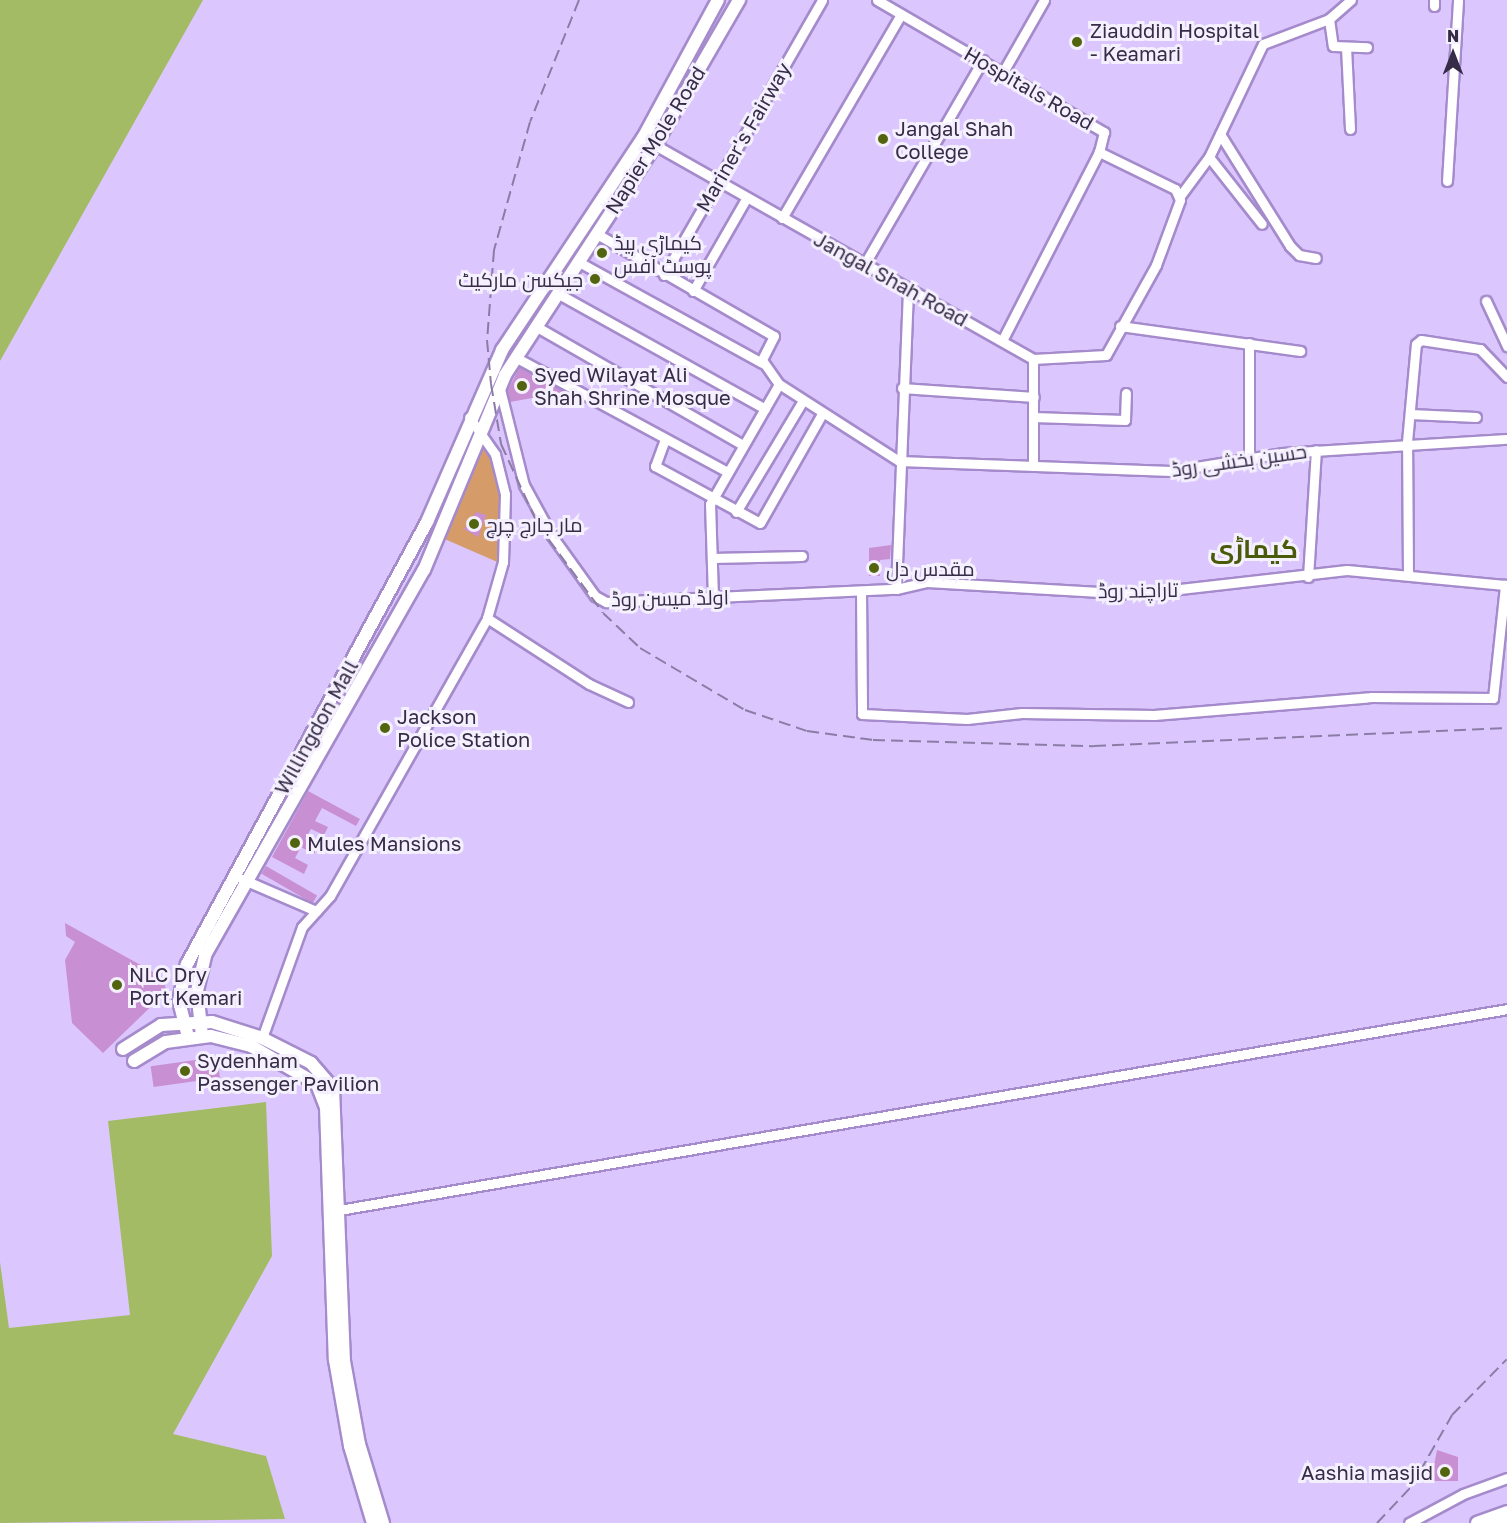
<!DOCTYPE html>
<meta charset="utf-8">
<style>
body{margin:0}
#map{position:relative;width:1507px;height:1523px;overflow:hidden;background:#dbc7fe;font-family:"Golos Text",Cairo,sans-serif}
div>[style]{position:absolute}
[style*='--x']{left:calc(var(--x)*1px);top:calc(var(--y)*1px);width:calc(var(--w)*1px);rotate:calc(var(--a)*1deg)}
.green>*{inset:0;background:#d59b69}
.water>*{inset:0;background:#a3bb64}
.building>*{inset:0;background:#c98fd3;transform-origin:0 0}
.roads{filter:drop-shadow(2px 0 #a58bcc) drop-shadow(-2px 0 #a58bcc) drop-shadow(0 2px #a58bcc) drop-shadow(0 -2px #a58bcc)}
.minor>*{height:9px;margin:-4.5px;padding:0 4.5px;transform-origin:4.5px;border-radius:4.5px;background:#fff}
.major>*{height:12px;margin:-6px;padding:0 6px;transform-origin:6px;border-radius:6px;background:#fff}
.rail>*{height:2px;margin-top:-1px;transform-origin:0;background:repeating-linear-gradient(90deg,#8b7ca5 0 12px,transparent 0 18px)}
.dots>*{width:16px;height:16px;translate:-50% -50%;box-sizing:border-box;border:3px solid #f5f0fe;border-radius:50%}
span{translate:-50% -50%;white-space:nowrap;text-align:center;line-height:1.15;-webkit-text-stroke:6px #f5f0fe;paint-order:stroke}
.poi-label{font-size:20px;color:#362c47}
.left{translate:0 -50%;text-align:left}
.right{translate:-100% -50%;text-align:right}
.street-label{font-size:20px;color:#362c47}
.district-label{font-size:26px;color:#495a0b;font-weight:700}
.north{position:absolute;left:1423px;top:24px;width:60px;height:60px;-webkit-text-stroke:4px #f5f0fe;paint-order:stroke;rotate:0deg;font-size:16px;font-weight:700;line-height:24px;text-align:center;color:#362c47}
.north::after{content:'';display:block;margin:auto;width:21px;height:27px;background:#362c47;clip-path:polygon(50% 0,100% 100%,50% 72%,0 100%)}
</style>
<div id="map">
<div class="green">
<div style="clip-path:polygon(481px 431px,501px 479px,502px 564px,440px 537px)"></div>
</div>
<div class="water">
<div style="clip-path:polygon(0 0,203px 0,0 361px)"></div>
<div style="clip-path:polygon(266px 1102px,272px 1256px,173px 1434px,266px 1456px,285px 1519px,0 1523px,0 1262px,9px 1328px,130px 1315px,108px 1121px)"></div>
</div>
<div class="building">
<div style="clip-path:polygon(520px 367px,566px 392px,510px 402px,507px 391px)"></div>
<div style="clip-path:polygon(476px 512px,486px 515px,478px 537px,464px 529px)"></div>
<div style="clip-path:polygon(891px 545px,890px 559px,880px 560px,880px 576px,869px 576px,869px 548px)"></div>
<div style="clip-path:polygon(308px 791px,360px 819px,356px 826px,322px 808px,315px 821px,328px 827px,324px 835px,311px 829px,305px 839px,318px 846px,314px 854px,301px 847px,295px 858px,308px 865px,304px 874px,272px 857px)"></div>
<div style="left:266px;top:866px;width:59px;height:9px;rotate:30deg"></div>
<div style="clip-path:polygon(65px 923px,164px 978px,166px 992px,103px 1053px,72px 1023px,65px 960px,75px 942px,66px 936px)"></div>
<div style="left:217px;top:1057px;width:21px;height:67px;rotate:82deg"></div>
<div style="clip-path:polygon(1437px 1450px,1458px 1457px,1458px 1481px,1431px 1481px)"></div>
</div>
<div class="roads">
<div class="minor">
<div style="--x:877;--y:0;--w:263;--a:30.2"></div>
<div style="--x:1104;--y:132;--w:21;--a:104"></div>
<div style="--x:1099;--y:152;--w:212;--a:117.2"></div>
<div style="--x:1434;--y:6;--w:6;--a:-90"></div>
<div style="--x:1329;--y:19;--w:27;--a:82"></div>
<div style="--x:1333;--y:46;--w:34;--a:2"></div>
<div style="--x:1346;--y:47;--w:82;--a:87.2"></div>
<div style="--x:1003;--y:72;--w:83;--a:-60.3"></div>
<div style="--x:1220;--y:134;--w:132;--a:58"></div>
<div style="--x:1290;--y:246;--w:13;--a:45"></div>
<div style="--x:1299;--y:255;--w:17;--a:10"></div>
<div style="--x:655;--y:145;--w:434;--a:29.5"></div>
<div style="--x:1033;--y:359;--w:107;--a:90"></div>
<div style="--x:1209;--y:157;--w:85;--a:51.7"></div>
<div style="--x:1447;--y:181;--w:181;--a:-86.5"></div>
<div style="--x:1180;--y:196;--w:49;--a:-53.4"></div>
<div style="--x:1209;--y:157;--w:125;--a:-64.5"></div>
<div style="--x:1263;--y:44;--w:71;--a:-20.7"></div>
<div style="--x:1329;--y:19;--w:29;--a:-41"></div>
<div style="--x:782;--y:218;--w:236;--a:-59.7"></div>
<div style="--x:597;--y:234;--w:204;--a:30"></div>
<div style="--x:774;--y:336;--w:27;--a:117"></div>
<div style="--x:762;--y:360;--w:29;--a:55"></div>
<div style="--x:779;--y:384;--w:143;--a:32.7"></div>
<div style="--x:899;--y:461;--w:272;--a:2.1"></div>
<div style="--x:1171;--y:471;--w:112;--a:-9.2"></div>
<div style="--x:1282;--y:453;--w:225;--a:-3.6"></div>
<div style="--x:579;--y:262;--w:209;--a:28.9"></div>
<div style="--x:864;--y:265;--w:237;--a:-59.9"></div>
<div style="--x:664;--y:275;--w:317;--a:-60.1"></div>
<div style="--x:693;--y:291;--w:108;--a:-60.1"></div>
<div style="--x:557;--y:293;--w:238;--a:29.1"></div>
<div style="--x:1486;--y:301;--w:50;--a:65"></div>
<div style="--x:1120;--y:326;--w:182;--a:7.9"></div>
<div style="--x:537;--y:327;--w:237;--a:29.8"></div>
<div style="--x:1249;--y:343;--w:114;--a:90"></div>
<div style="--x:515;--y:357;--w:242;--a:28.4"></div>
<div style="--x:1033;--y:359;--w:73;--a:-3.1"></div>
<div style="--x:1106;--y:355;--w:103;--a:-60.9"></div>
<div style="--x:1156;--y:265;--w:69;--a:-69.7"></div>
<div style="--x:1180;--y:200;--w:12;--a:-114"></div>
<div style="--x:1175;--y:189;--w:85;--a:-154"></div>
<div style="--x:902;--y:388;--w:132;--a:3.9"></div>
<div style="--x:500;--y:389;--w:99;--a:76"></div>
<div style="--x:524;--y:485;--w:58;--a:61.2"></div>
<div style="--x:552;--y:536;--w:74;--a:54.4"></div>
<div style="--x:595;--y:596;--w:13;--a:29"></div>
<div style="--x:606;--y:602;--w:290;--a:-2.6"></div>
<div style="--x:896;--y:589;--w:32;--a:-13"></div>
<div style="--x:927;--y:582;--w:209;--a:3.3"></div>
<div style="--x:1136;--y:594;--w:212;--a:-6.5"></div>
<div style="--x:1347;--y:570;--w:161;--a:5.4"></div>
<div style="--x:1410;--y:414;--w:66;--a:2.6"></div>
<div style="--x:1033;--y:417;--w:92;--a:1.9"></div>
<div style="--x:1125;--y:420;--w:27;--a:-88"></div>
<div style="--x:665;--y:439;--w:29;--a:110"></div>
<div style="--x:655;--y:466;--w:119;--a:28.5"></div>
<div style="--x:760;--y:523;--w:125;--a:-60.4"></div>
<div style="--x:736;--y:512;--w:128;--a:-59"></div>
<div style="--x:712;--y:558;--w:90;--a:-1.3"></div>
<div style="--x:1408;--y:575;--w:133;--a:-90.4"></div>
<div style="--x:1407;--y:442;--w:98;--a:-84.8"></div>
<div style="--x:1416;--y:344;--w:6;--a:-39"></div>
<div style="--x:1421;--y:340;--w:60;--a:8.7"></div>
<div style="--x:1480;--y:349;--w:39;--a:46"></div>
<div style="--x:1308;--y:577;--w:127;--a:-86.4"></div>
<div style="--x:896;--y:589;--w:298;--a:-87.7"></div>
<div style="--x:861;--y:591;--w:123;--a:89.5"></div>
<div style="--x:862;--y:714;--w:105;--a:2.7"></div>
<div style="--x:967;--y:719;--w:55;--a:-6.2"></div>
<div style="--x:1022;--y:713;--w:132;--a:0.9"></div>
<div style="--x:1154;--y:715;--w:218;--a:-4.7"></div>
<div style="--x:1371;--y:697;--w:122;--a:0.5"></div>
<div style="--x:1493;--y:698;--w:114;--a:-83.9"></div>
<div style="--x:713;--y:598;--w:94;--a:-91.8"></div>
<div style="--x:710;--y:504;--w:138;--a:-60.1"></div>
<div style="--x:487;--y:618;--w:121;--a:32.9"></div>
<div style="--x:589;--y:684;--w:43;--a:24.8"></div>
<div style="--x:242;--y:879;--w:81;--a:23.4"></div>
<div style="--x:262;--y:1038;--w:118;--a:-70.2"></div>
<div style="--x:302;--y:927;--w:42;--a:-47.9"></div>
<div style="--x:330;--y:896;--w:319;--a:-60.5"></div>
<div style="--x:487;--y:618;--w:58;--a:-74.1"></div>
<div style="--x:503;--y:562;--w:68;--a:-88.3"></div>
<div style="--x:505;--y:494;--w:41;--a:-104"></div>
<div style="--x:495;--y:454;--w:45;--a:-125.1"></div>
<div style="--x:339;--y:1210;--w:1185;--a:-9.76"></div>
<div style="--x:1409;--y:1523;--w:61;--a:-28.2"></div>
<div style="--x:1463;--y:1494;--w:47;--a:-20"></div>
</div>
<div class="major">
<div style="--x:202;--y:1036;--w:45;--a:-96.3"></div>
<div style="--x:197;--y:991;--w:37;--a:-77"></div>
<div style="--x:205;--y:955;--w:443;--a:-60.4"></div>
<div style="--x:424;--y:570;--w:211;--a:-67.4"></div>
<div style="--x:505;--y:375;--w:275;--a:-56.9"></div>
<div style="--x:655;--y:145;--w:168;--a:-59.9"></div>
<div style="--x:188;--y:1037;--w:37;--a:-104"></div>
<div style="--x:179;--y:1001;--w:38;--a:-78"></div>
<div style="--x:187;--y:964;--w:503;--a:-61.5"></div>
<div style="--x:427;--y:522;--w:188;--a:-66.4"></div>
<div style="--x:502;--y:350;--w:255;--a:-56.4"></div>
<div style="--x:643;--y:138;--w:157;--a:-61.5"></div>
<div style="--x:123;--y:1049;--w:45;--a:-32.3"></div>
<div style="--x:161;--y:1025;--w:51;--a:-3.4"></div>
<div style="--x:212;--y:1022;--w:52;--a:17.7"></div>
<div style="--x:262;--y:1038;--w:55;--a:27"></div>
<div style="--x:311;--y:1063;--w:33;--a:49"></div>
<div style="--x:333;--y:1088;--w:273;--a:87.7"></div>
<div style="--x:344;--y:1361;--w:84;--a:79.8"></div>
<div style="--x:359;--y:1444;--w:83;--a:73.1"></div>
<div style="--x:134;--y:1061;--w:37;--a:-31"></div>
<div style="--x:166;--y:1042;--w:45;--a:-7.6"></div>
<div style="--x:211;--y:1036;--w:41;--a:14"></div>
<div style="--x:251;--y:1046;--w:76;--a:29.9"></div>
<div style="--x:317;--y:1084;--w:25;--a:69"></div>
<div style="--x:326;--y:1107;--w:253;--a:88"></div>
<div style="--x:335;--y:1360;--w:87;--a:80.1"></div>
<div style="--x:350;--y:1446;--w:80;--a:73.4"></div>
<div style="--x:1477;--y:1523;--w:32;--a:-20"></div>
<div style="--x:1501;--y:1523;--w:6;--a:-18"></div>
</div>
</div>
<div class="rail">
<div style="--x:579;--y:0;--w:131;--a:111.9"></div>
<div style="--x:530;--y:122;--w:133;--a:105.7"></div>
<div style="--x:494;--y:250;--w:90;--a:94.4"></div>
<div style="--x:487;--y:340;--w:44;--a:84.8"></div>
<div style="--x:491;--y:384;--w:61;--a:80.5"></div>
<div style="--x:501;--y:444;--w:89;--a:65.4"></div>
<div style="--x:538;--y:525;--w:109;--a:53.5"></div>
<div style="--x:603;--y:613;--w:51;--a:43.4"></div>
<div style="--x:640;--y:648;--w:122;--a:30.6"></div>
<div style="--x:745;--y:710;--w:65;--a:18.7"></div>
<div style="--x:807;--y:731;--w:67;--a:7.8"></div>
<div style="--x:873;--y:740;--w:221;--a:1.6"></div>
<div style="--x:1094;--y:746;--w:413;--a:-2.5"></div>
<div style="--x:1377;--y:1523;--w:50;--a:-46.6"></div>
<div style="--x:1411;--y:1487;--w:83;--a:-60.3"></div>
<div style="--x:1452;--y:1415;--w:78;--a:-45.5"></div>
</div>
<div class="dots">
<div style="left:1077px;top:42px;background:#52640d"></div>
<div style="left:883px;top:139px;background:#52640d"></div>
<div style="left:602px;top:253px;background:#52640d"></div>
<div style="left:595px;top:279px;background:#52640d"></div>
<div style="left:522px;top:386px;background:#52640d"></div>
<div style="left:474px;top:524px;background:#52640d"></div>
<div style="left:874px;top:568px;background:#52640d"></div>
<div style="left:385px;top:728px;background:#52640d"></div>
<div style="left:295px;top:843px;background:#52640d"></div>
<div style="left:117px;top:985px;background:#52640d"></div>
<div style="left:185px;top:1071px;background:#52640d"></div>
<div style="left:1445px;top:1472px;background:#52640d"></div>
</div>
<div class="poi-label">
<span class="left" style="left:1090px;top:42px">Ziauddin Hospital<br>- Keamari</span>
<span class="left" style="left:895px;top:140px">Jangal Shah<br>College</span>
<span class="left" style="left:614px;top:254px">کیماڑی ہیڈ<br>پوسٹ آفس</span>
<span class="right" style="left:583px;top:279px">جیکسن مارکیٹ</span>
<span class="left" style="left:534px;top:386px">Syed Wilayat Ali<br>Shah Shrine Mosque</span>
<span class="left" style="left:486px;top:524px">مار جارج چرچ</span>
<span class="left" style="left:886px;top:568px">مقدس دل</span>
<span class="left" style="left:397px;top:728px">Jackson<br>Police Station</span>
<span class="left" style="left:307px;top:843px">Mules Mansions</span>
<span class="left" style="left:129px;top:986px">NLC Dry<br>Port Kemari</span>
<span class="left" style="left:197px;top:1072px">Sydenham<br>Passenger Pavilion</span>
<span class="right" style="left:1433px;top:1472px">Aashia masjid</span>
</div>
<div class="street-label">
<span style="left:1029px;top:88px;rotate:30deg">Hospitals Road</span>
<span style="left:743px;top:137px;rotate:-60deg">Mariner's Fairway</span>
<span style="left:655px;top:140px;rotate:-58deg">Napier Mole Road</span>
<span style="left:891px;top:279px;rotate:29deg">Jangal Shah Road</span>
<span style="left:1239px;top:460px;rotate:-8deg">حسین بخشی روڈ</span>
<span style="left:1138px;top:590px;rotate:-1deg">تاراچند روڈ</span>
<span style="left:670px;top:598px;rotate:-1deg">اولڈ میسن روڈ</span>
<span style="left:316px;top:727px;rotate:-61deg">Willingdon Mall</span>
</div>
<div class="district-label">
<span style="left:1254px;top:549px">کیماڑی</span>
</div>
<div class="north">N</div>
</div>
